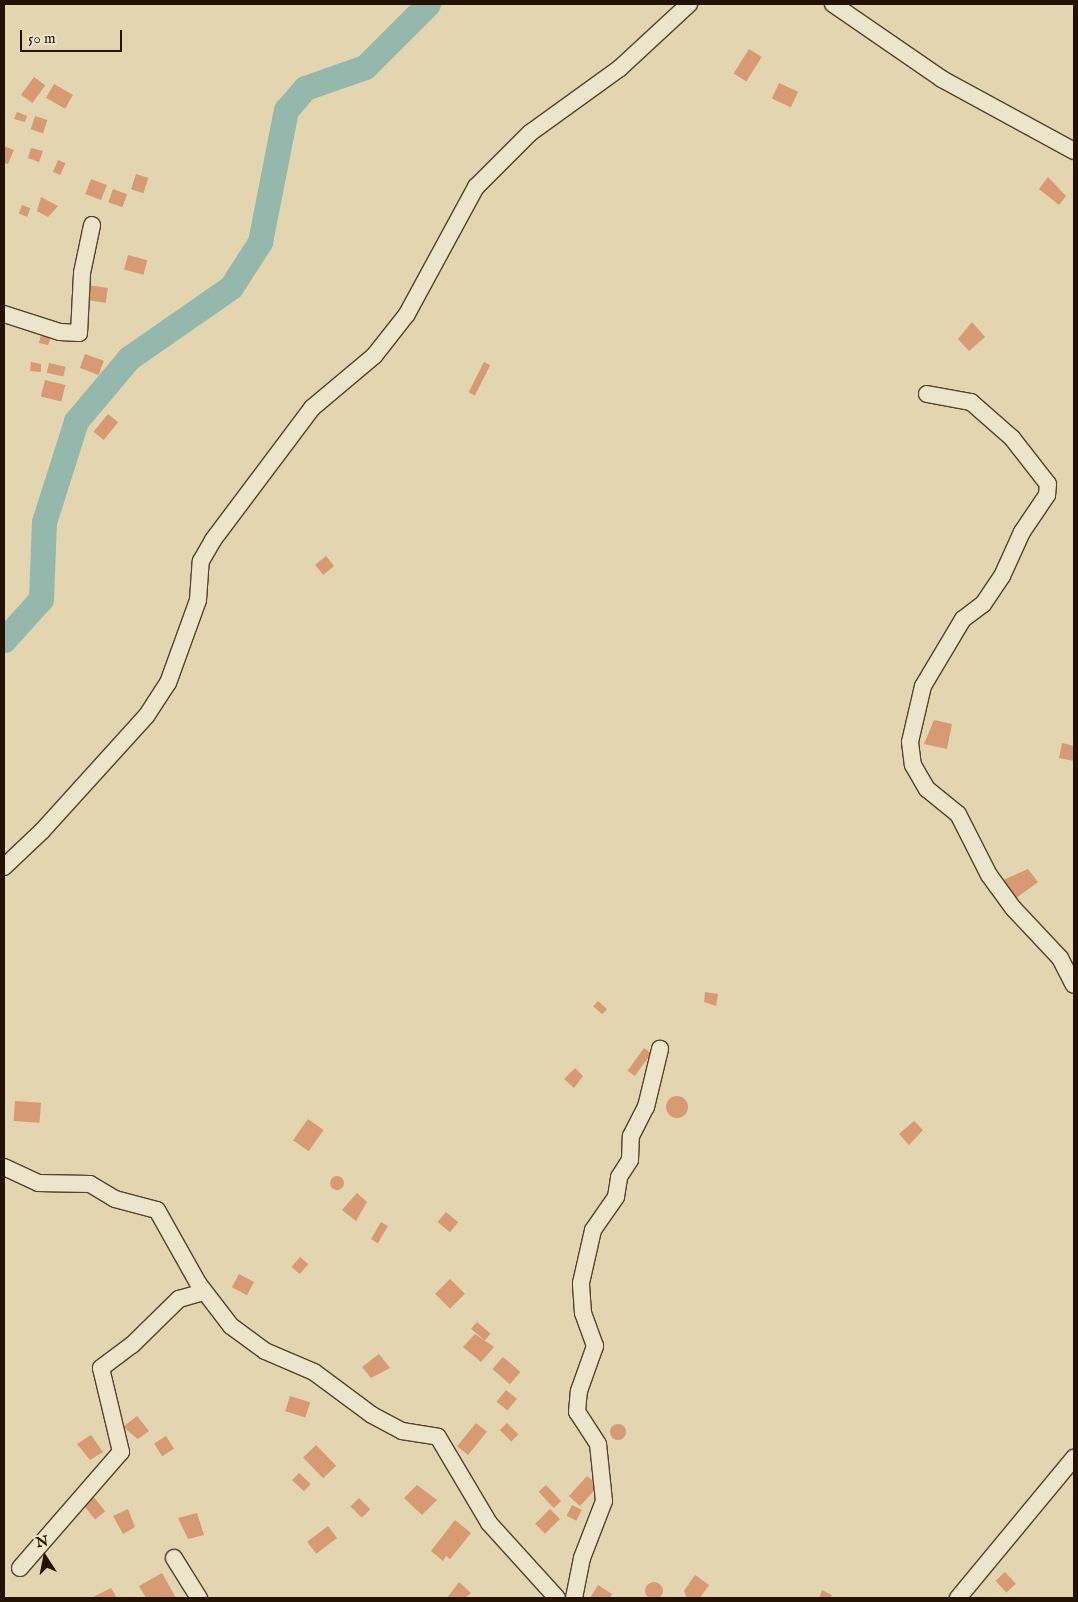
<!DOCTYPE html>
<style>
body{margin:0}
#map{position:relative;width:1078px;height:1602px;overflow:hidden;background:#e2d5af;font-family:"IM FELL English",serif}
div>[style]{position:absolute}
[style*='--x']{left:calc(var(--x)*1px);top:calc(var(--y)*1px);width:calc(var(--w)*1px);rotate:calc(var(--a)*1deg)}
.river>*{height:25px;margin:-12.5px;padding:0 12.5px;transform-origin:12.5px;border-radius:12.5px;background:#95b8ad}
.building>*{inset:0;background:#d79a72;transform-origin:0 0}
.round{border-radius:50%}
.roads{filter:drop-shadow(1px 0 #53432d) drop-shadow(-1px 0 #53432d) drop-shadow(0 1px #53432d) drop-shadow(0 -1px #53432d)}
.minor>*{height:16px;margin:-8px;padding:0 8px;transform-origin:8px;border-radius:8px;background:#ece4cb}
span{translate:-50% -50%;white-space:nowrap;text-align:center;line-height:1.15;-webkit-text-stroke:4px #ece4cb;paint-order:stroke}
.frame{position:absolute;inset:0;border:5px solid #231202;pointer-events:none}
.north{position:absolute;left:20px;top:1532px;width:50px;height:50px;-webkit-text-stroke:4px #ece4cb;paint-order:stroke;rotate:349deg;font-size:14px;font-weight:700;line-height:20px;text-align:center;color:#231202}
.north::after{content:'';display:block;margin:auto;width:18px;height:22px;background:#231202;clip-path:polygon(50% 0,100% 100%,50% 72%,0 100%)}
.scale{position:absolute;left:20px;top:30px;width:102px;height:22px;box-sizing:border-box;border:2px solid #231202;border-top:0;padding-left:6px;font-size:15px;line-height:18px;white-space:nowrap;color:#231202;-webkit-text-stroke:4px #ece4cb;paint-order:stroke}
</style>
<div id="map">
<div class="river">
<div style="--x:4;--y:640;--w:55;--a:-47.9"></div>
<div style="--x:41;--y:599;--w:77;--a:-87.8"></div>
<div style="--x:44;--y:522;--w:106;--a:-72.4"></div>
<div style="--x:76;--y:421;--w:82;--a:-49.9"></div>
<div style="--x:129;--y:358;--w:124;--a:-34.8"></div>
<div style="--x:231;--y:287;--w:54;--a:-57.2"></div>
<div style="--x:260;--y:242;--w:135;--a:-78.9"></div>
<div style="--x:286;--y:110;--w:29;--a:-49"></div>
<div style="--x:305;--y:88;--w:64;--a:-19.3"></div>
<div style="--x:365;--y:67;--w:89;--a:-45"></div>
</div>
<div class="building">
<div style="left:749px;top:49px;width:15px;height:29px;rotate:32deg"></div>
<div style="left:34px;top:77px;width:14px;height:22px;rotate:36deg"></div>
<div style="left:779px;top:83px;width:21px;height:17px;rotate:25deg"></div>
<div style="left:54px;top:84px;width:22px;height:16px;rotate:30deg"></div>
<div style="clip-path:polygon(17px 112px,27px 116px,25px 122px,14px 119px)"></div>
<div style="left:35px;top:116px;width:13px;height:14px;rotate:18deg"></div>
<div style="clip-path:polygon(4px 146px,14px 150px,8px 164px,4px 163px)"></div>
<div style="clip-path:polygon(31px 148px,43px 151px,39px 162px,28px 158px)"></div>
<div style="left:58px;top:160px;width:8px;height:13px;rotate:23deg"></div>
<div style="left:136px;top:174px;width:13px;height:16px;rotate:18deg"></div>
<div style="clip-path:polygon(1048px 177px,1066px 196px,1059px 205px,1039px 189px)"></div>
<div style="left:91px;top:179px;width:17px;height:16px;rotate:21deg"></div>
<div style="left:113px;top:189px;width:15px;height:14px;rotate:20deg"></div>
<div style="clip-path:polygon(41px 197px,58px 206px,48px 217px,37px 211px)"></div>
<div style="left:22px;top:205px;width:9px;height:9px;rotate:21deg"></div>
<div style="left:128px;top:255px;width:20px;height:15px;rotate:15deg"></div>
<div style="left:87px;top:285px;width:21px;height:15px;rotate:8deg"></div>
<div style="clip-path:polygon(972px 322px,985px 337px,969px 351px,958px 339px)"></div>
<div style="clip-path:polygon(41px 335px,51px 338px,48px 345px,39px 343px)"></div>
<div style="left:85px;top:354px;width:20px;height:15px;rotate:20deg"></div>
<div style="clip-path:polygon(31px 362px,41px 364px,41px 372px,30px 371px)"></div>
<div style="left:484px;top:362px;width:7px;height:34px;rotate:27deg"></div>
<div style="left:49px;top:363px;width:17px;height:10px;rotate:13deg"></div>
<div style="left:45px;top:380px;width:21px;height:17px;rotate:14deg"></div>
<div style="left:108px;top:414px;width:13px;height:23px;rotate:39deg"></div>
<div style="left:326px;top:556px;width:13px;height:14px;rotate:51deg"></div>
<div style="clip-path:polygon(934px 720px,952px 724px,947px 749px,924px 744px)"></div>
<div style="clip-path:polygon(1062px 743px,1074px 746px,1074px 761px,1059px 758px)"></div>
<div style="clip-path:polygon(1028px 869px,1038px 882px,1015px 899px,1001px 881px)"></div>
<div style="clip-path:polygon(705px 992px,718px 994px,716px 1006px,704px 1002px)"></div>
<div style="left:598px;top:1001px;width:12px;height:7px;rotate:42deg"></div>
<div style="left:644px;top:1048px;width:9px;height:28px;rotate:36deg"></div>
<div style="clip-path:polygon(575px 1068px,583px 1076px,574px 1088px,564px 1079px)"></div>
<div class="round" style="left:666px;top:1096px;width:22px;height:22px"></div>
<div style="left:15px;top:1101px;width:26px;height:20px;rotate:4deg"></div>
<div style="left:308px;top:1119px;width:19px;height:26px;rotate:35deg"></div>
<div style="clip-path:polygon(914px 1121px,923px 1130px,909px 1145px,899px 1134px)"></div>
<div class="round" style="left:330px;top:1176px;width:14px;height:14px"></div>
<div style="clip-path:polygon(357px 1193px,367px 1202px,356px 1221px,342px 1210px)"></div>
<div style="left:446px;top:1212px;width:16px;height:13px;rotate:40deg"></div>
<div style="left:381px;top:1222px;width:8px;height:20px;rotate:30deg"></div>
<div style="left:300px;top:1257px;width:11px;height:13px;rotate:41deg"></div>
<div style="left:239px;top:1274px;width:17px;height:15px;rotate:28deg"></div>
<div style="left:450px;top:1279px;width:21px;height:21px;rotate:45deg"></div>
<div style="left:477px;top:1322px;width:18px;height:9px;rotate:41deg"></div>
<div style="clip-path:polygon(475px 1334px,494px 1347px,481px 1362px,463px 1347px)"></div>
<div style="clip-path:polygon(379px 1354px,390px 1368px,371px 1378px,362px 1367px)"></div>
<div style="left:503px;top:1357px;width:23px;height:16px;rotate:41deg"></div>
<div style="left:506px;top:1390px;width:14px;height:15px;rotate:39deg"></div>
<div style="left:290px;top:1396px;width:21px;height:16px;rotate:17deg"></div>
<div style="clip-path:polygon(137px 1416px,149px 1431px,138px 1439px,123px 1427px)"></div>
<div style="left:476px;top:1423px;width:14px;height:30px;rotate:39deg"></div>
<div style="left:507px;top:1423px;width:16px;height:10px;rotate:45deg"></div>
<div class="round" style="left:610px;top:1424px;width:16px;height:16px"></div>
<div style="clip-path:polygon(91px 1435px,103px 1452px,90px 1460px,77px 1444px)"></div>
<div style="left:166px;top:1436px;width:15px;height:14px;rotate:58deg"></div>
<div style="left:316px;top:1445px;width:29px;height:18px;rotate:46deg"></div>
<div style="left:299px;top:1473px;width:16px;height:10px;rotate:43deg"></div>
<div style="left:587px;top:1476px;width:15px;height:27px;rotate:42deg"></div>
<div style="clip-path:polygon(417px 1485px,437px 1500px,422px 1515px,404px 1498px)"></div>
<div style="left:546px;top:1485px;width:22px;height:10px;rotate:47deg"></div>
<div style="left:92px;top:1495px;width:21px;height:13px;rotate:51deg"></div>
<div style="left:359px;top:1498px;width:16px;height:12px;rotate:45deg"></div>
<div style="left:572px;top:1505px;width:11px;height:12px;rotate:27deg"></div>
<div style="clip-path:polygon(128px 1509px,135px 1527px,123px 1534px,113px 1516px)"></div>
<div style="left:550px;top:1509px;width:14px;height:21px;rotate:45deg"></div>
<div style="clip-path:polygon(197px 1513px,204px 1535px,188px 1539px,178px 1518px)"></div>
<div style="clip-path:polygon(455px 1520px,471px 1533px,450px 1559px,446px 1556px,443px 1561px,431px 1551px)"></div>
<div style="left:328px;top:1526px;width:15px;height:26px;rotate:53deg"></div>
<div style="left:1005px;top:1572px;width:16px;height:13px;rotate:47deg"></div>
<div style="clip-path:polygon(162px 1573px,176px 1598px,146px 1598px,139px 1586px)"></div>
<div style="clip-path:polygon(695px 1575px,709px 1585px,700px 1598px,687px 1598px,684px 1591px)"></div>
<div class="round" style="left:645px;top:1582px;width:18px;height:18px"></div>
<div style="clip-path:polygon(459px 1582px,471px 1593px,465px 1598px,447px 1598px)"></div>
<div style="clip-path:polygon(598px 1585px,612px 1594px,610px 1598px,590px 1598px)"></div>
<div style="clip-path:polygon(111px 1588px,117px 1598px,91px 1598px)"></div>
<div style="clip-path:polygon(822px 1590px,832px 1595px,830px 1598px,819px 1598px)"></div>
</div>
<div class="roads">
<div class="minor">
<div style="--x:833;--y:4;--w:132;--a:34.5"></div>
<div style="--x:942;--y:79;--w:150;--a:28.6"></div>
<div style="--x:4;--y:314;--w:59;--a:17.8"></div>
<div style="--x:60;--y:332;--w:19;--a:3"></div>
<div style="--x:79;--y:333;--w:60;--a:-87.1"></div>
<div style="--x:82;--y:273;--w:49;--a:-78.2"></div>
<div style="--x:927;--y:394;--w:45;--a:10.3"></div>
<div style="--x:971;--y:402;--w:55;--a:41.3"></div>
<div style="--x:1012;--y:438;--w:58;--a:52"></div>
<div style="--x:1048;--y:484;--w:11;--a:95"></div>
<div style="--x:1047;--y:495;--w:45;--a:124"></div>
<div style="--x:1022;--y:532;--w:48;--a:114.4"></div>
<div style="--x:1002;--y:576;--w:34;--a:124"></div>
<div style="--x:983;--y:604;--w:25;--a:143"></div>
<div style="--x:963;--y:619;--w:78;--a:120.8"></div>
<div style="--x:923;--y:686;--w:57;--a:103.1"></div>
<div style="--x:910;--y:742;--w:23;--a:83"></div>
<div style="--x:913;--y:765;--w:28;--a:60"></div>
<div style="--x:927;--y:789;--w:40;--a:39"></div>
<div style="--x:958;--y:814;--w:68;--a:63.1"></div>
<div style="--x:989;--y:875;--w:41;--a:54"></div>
<div style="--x:1013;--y:908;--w:69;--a:46.8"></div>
<div style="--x:1060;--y:958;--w:30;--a:63"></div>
<div style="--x:4;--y:867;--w:52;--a:-43.5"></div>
<div style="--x:42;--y:831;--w:156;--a:-47.8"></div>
<div style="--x:147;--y:715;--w:38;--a:-57"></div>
<div style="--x:168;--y:683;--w:88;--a:-70.1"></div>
<div style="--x:198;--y:600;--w:39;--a:-86"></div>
<div style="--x:201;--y:561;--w:24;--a:-60"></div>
<div style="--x:213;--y:540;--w:165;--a:-53.1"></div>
<div style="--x:312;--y:408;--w:81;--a:-40"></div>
<div style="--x:374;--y:356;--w:53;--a:-51.8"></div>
<div style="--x:407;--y:314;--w:145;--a:-61.5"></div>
<div style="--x:476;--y:187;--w:76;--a:-45"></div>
<div style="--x:530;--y:133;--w:111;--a:-35.8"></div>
<div style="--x:620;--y:68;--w:94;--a:-42.8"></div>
<div style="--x:4;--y:1167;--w:38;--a:25"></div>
<div style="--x:38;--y:1183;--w:52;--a:1.1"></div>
<div style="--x:90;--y:1184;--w:29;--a:31"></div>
<div style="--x:115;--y:1199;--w:43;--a:14.7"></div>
<div style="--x:157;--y:1210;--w:84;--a:60.7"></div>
<div style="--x:198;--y:1283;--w:54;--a:52.5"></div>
<div style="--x:231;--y:1326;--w:42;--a:36.3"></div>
<div style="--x:265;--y:1351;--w:53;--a:23.2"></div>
<div style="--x:314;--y:1372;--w:72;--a:36.6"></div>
<div style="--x:372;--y:1415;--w:34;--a:28"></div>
<div style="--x:402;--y:1431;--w:36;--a:9"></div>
<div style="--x:438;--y:1437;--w:100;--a:59.3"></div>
<div style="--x:489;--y:1523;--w:101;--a:47.8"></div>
<div style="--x:174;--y:1558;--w:47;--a:58"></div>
<div style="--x:20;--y:1568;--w:154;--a:-49"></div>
<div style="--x:121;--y:1452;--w:86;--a:-103.4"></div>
<div style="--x:101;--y:1368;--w:39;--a:-37"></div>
<div style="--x:132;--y:1345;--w:66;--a:-44.4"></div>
<div style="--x:179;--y:1299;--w:26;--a:-16"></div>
<div style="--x:574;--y:1598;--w:41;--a:-78.7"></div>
<div style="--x:582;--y:1558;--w:61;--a:-68.9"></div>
<div style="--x:604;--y:1501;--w:57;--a:-96"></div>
<div style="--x:598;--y:1444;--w:38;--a:-123"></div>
<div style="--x:577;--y:1412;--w:21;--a:-85"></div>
<div style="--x:579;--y:1391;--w:48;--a:-70.4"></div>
<div style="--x:595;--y:1346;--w:35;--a:-110"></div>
<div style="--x:583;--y:1313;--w:30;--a:-94"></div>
<div style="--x:581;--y:1283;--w:54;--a:-77.2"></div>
<div style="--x:593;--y:1230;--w:40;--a:-55.1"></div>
<div style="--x:616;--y:1197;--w:20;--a:-81"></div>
<div style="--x:619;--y:1177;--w:20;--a:-57"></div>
<div style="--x:630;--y:1160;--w:24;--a:-88"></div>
<div style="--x:631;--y:1136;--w:33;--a:-63"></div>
<div style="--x:646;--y:1107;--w:60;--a:-76.4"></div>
<div style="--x:958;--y:1598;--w:182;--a:-50.4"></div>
</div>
</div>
<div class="frame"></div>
<div class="north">N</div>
<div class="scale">50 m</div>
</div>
